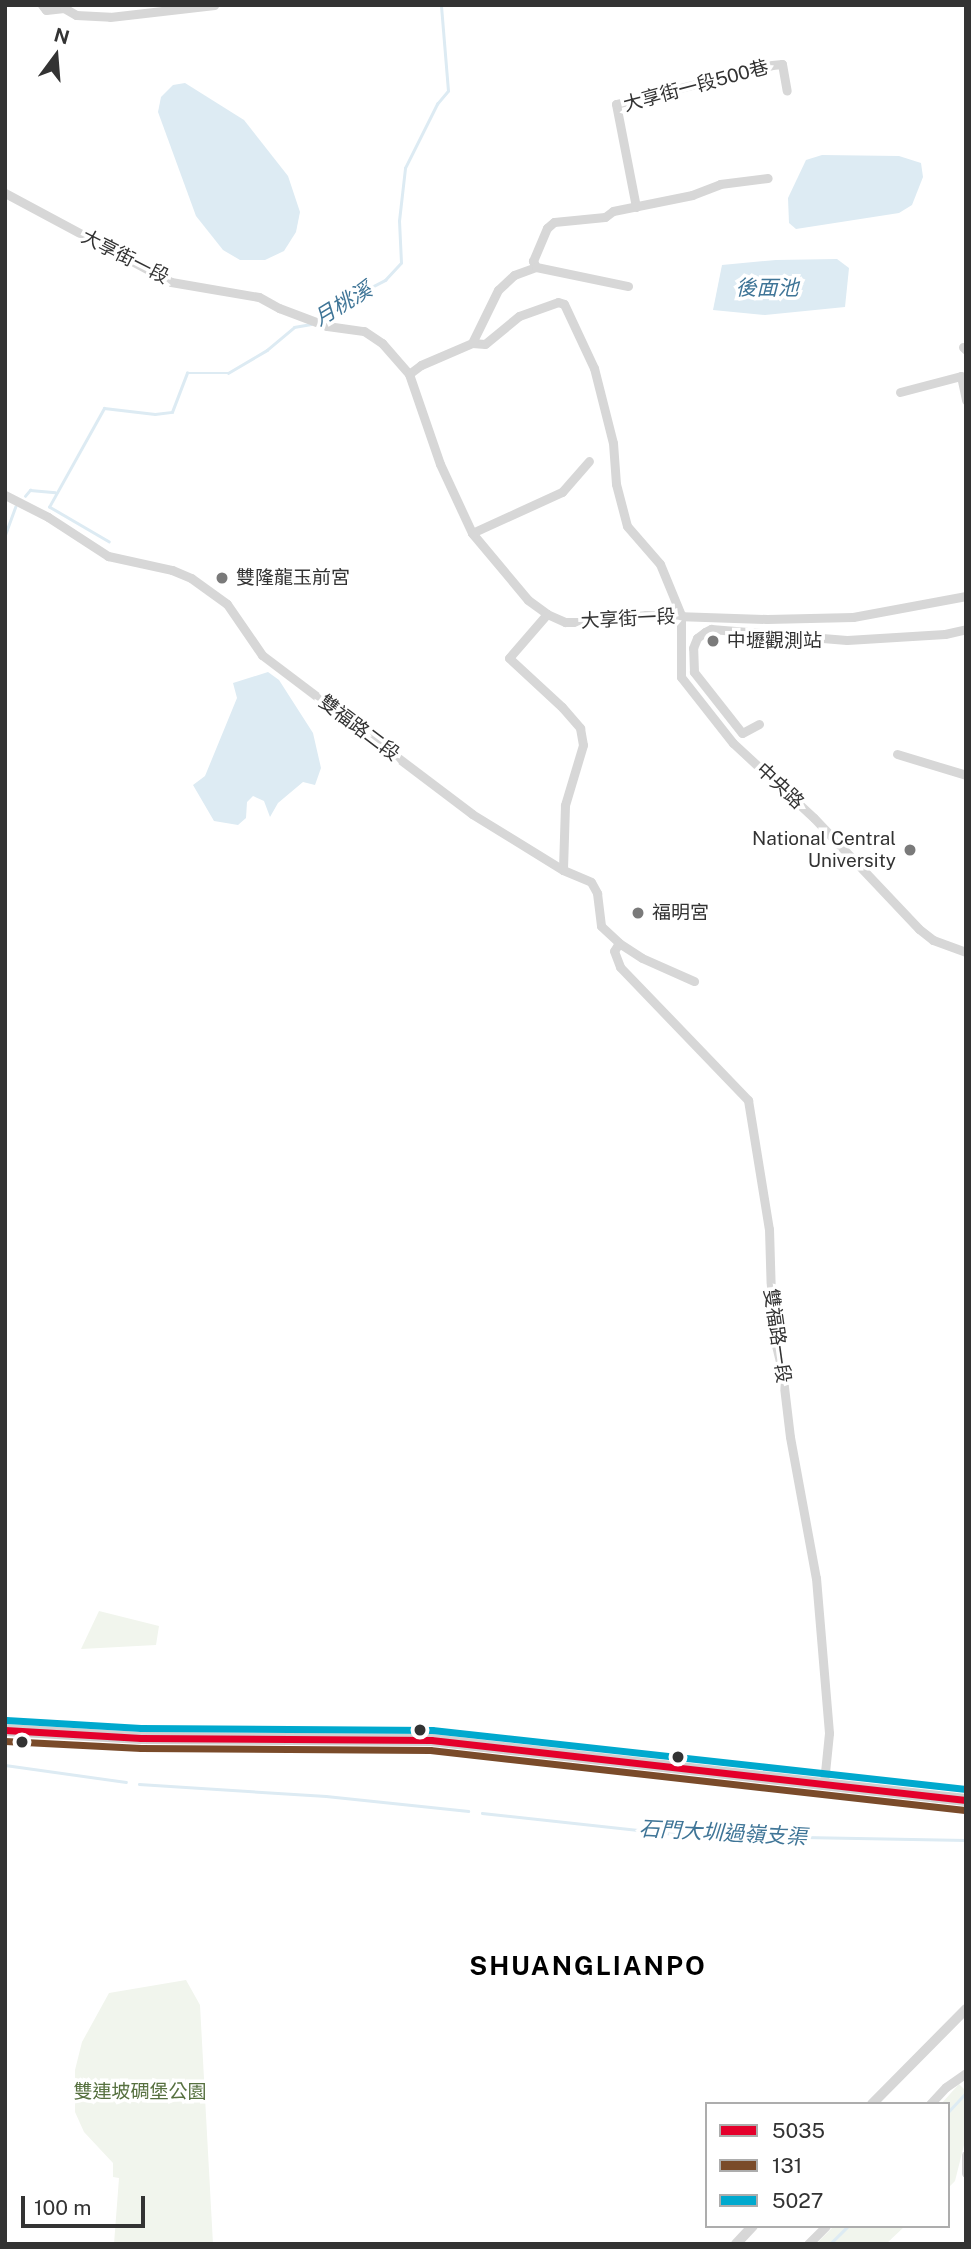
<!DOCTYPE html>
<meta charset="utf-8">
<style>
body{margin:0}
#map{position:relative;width:971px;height:2249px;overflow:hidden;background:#fff;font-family:"Public Sans","Noto Sans TC",sans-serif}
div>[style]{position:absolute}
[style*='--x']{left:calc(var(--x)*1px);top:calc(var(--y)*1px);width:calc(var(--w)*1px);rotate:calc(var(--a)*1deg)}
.green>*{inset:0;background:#f1f5ed}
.water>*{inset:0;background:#ddebf3}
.stream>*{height:2.5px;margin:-1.25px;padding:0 1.25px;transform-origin:1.25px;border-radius:1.25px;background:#ddebf3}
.minor>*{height:9px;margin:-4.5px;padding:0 4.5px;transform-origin:4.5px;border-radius:4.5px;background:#d7d7d7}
.tertiary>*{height:10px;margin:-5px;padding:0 5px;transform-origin:5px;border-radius:5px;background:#d7d7d7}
.secondary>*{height:12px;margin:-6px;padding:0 6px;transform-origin:6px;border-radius:6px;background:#d0d0d0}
.bus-1>*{height:7px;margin:-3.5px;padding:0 3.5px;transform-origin:3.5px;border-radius:3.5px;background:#e4002b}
.bus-2>*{height:7px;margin:-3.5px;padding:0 3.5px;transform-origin:3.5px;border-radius:3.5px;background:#7a4b2a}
.bus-3>*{height:7px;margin:-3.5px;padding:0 3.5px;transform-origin:3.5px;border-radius:3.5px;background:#00a9ce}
.dots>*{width:19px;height:19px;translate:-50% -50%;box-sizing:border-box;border:4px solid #fff;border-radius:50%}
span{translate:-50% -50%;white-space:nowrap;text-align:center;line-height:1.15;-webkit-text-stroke:7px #fff;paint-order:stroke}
.street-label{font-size:19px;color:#333}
.poi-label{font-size:19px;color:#333}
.left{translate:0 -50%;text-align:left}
.right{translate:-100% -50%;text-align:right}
.park-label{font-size:19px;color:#56703f}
.water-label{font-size:21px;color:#3f7597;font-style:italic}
.district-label{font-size:26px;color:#000;font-weight:700;letter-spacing:2px}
.frame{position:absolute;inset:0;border:7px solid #333;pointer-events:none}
.legend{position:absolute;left:705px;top:2102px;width:245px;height:126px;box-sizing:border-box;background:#fff;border:2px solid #adadad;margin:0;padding:9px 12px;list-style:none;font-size:21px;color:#333}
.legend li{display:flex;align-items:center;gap:14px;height:35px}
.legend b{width:35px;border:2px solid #adadad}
.north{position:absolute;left:21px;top:21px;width:70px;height:70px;-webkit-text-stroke:5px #fff;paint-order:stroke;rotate:16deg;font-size:19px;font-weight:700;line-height:28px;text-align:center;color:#333}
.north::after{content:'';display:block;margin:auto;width:24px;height:32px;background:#333;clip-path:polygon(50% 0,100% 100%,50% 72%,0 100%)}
.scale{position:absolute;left:21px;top:2196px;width:124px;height:32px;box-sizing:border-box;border:4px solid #333;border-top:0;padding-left:9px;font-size:21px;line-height:24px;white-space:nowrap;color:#333;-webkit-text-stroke:5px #fff;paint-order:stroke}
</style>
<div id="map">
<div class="green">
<div style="clip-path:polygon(99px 1611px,159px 1626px,156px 1645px,81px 1649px)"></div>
<div style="clip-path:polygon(186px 1980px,200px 2005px,213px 2244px,114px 2244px,119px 2178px,113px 2177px,113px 2163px,84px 2132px,75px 2112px,75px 2070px,82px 2042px,109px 1993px)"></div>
<div style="clip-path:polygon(959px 2084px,966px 2091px,966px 2137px,955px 2181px,948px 2188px,948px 2104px,941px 2104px)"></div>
<div style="clip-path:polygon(834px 2226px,905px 2226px,886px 2244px,816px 2244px)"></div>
</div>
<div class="water">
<div style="clip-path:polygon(185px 83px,244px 120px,288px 176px,300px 212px,296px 232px,284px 251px,265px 260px,240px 260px,223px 250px,196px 216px,158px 112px,161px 97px,173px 85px)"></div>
<div style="clip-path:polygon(822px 155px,899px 156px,921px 163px,923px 177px,912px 205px,899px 213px,796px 229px,789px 223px,788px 198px,806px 160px)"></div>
<div style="clip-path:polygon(837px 259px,849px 268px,845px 307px,765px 315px,713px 310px,722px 265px,776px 260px)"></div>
<div style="clip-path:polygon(268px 672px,279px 680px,313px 733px,321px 768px,315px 785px,303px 782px,278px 803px,270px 817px,264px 801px,253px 796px,247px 802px,246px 818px,238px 825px,214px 821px,193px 785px,205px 776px,237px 698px,233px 683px)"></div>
</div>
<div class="stream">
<div style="--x:321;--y:322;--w:19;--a:-51"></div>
<div style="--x:333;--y:307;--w:59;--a:-27.4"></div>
<div style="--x:385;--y:280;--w:23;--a:-47"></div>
<div style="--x:401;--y:263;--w:42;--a:-92.7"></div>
<div style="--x:399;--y:221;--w:53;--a:-83.5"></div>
<div style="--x:405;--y:168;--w:72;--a:-63.4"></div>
<div style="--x:437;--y:104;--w:17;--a:-50"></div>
<div style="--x:448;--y:91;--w:86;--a:-94.7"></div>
<div style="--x:25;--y:496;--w:8;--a:-50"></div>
<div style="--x:30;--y:490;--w:25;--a:5"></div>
<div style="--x:5;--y:535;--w:30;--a:-70"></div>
<div style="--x:109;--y:542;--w:69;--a:-149.7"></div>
<div style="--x:49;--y:507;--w:113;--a:-60.9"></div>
<div style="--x:104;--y:408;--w:51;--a:6.7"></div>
<div style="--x:155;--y:414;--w:17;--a:-7"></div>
<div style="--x:172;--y:412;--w:42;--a:-69"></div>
<div style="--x:187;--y:373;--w:41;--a:0"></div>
<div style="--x:228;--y:373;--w:45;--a:-30.5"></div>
<div style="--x:267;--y:350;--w:35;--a:-40"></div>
<div style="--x:294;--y:327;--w:17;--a:-10"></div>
<div style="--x:5;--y:1765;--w:122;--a:8"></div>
<div style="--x:139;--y:1784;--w:187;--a:3.7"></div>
<div style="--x:326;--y:1796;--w:143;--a:6"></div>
<div style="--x:482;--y:1813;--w:205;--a:6.2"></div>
<div style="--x:686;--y:1835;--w:280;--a:1"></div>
<div style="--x:948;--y:2112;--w:26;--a:-47"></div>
<div style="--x:830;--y:2244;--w:25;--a:-45"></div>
</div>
<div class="minor">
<div style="--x:42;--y:5;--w:6;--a:51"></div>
<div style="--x:46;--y:10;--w:18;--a:-6"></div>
<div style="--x:64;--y:8;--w:14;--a:30"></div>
<div style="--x:76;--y:15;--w:34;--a:3"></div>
<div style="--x:110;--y:17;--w:105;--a:-6.6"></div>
<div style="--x:5;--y:193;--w:188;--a:28.2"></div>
<div style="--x:171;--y:282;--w:89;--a:9.7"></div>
<div style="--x:259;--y:297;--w:23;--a:29"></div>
<div style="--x:279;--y:308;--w:51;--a:20.6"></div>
<div style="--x:327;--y:326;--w:37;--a:8"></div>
<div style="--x:364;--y:331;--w:22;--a:34"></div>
<div style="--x:382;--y:343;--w:41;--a:48.9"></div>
<div style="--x:409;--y:374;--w:95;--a:71"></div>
<div style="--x:440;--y:464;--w:76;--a:65.1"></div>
<div style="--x:472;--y:533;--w:87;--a:50.1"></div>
<div style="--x:528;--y:600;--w:24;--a:36"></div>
<div style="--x:547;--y:614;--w:20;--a:24"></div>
<div style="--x:565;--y:622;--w:26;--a:0"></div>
<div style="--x:591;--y:622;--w:55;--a:-7.3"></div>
<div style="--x:646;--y:615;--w:121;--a:1.9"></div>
<div style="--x:767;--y:619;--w:86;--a:-1.3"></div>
<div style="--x:853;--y:617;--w:115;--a:-10.5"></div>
<div style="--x:636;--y:207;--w:105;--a:-101"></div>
<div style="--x:616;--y:104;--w:161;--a:-14"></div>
<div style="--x:772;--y:65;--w:10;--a:-6"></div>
<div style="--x:782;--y:64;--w:27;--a:80"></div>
<div style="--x:536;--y:267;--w:7;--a:-117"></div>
<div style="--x:533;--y:261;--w:36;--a:-67"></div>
<div style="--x:547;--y:228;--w:9;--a:-41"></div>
<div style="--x:554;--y:222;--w:51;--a:-5.6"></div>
<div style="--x:605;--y:217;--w:10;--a:-37"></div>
<div style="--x:613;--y:211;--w:81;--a:-11.4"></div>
<div style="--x:692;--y:195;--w:30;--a:-21"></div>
<div style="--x:720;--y:184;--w:48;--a:-7.1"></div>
<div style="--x:472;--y:343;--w:13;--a:4"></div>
<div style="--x:485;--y:344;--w:44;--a:-39.5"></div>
<div style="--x:519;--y:316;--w:41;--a:-19.7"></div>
<div style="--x:558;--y:302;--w:6;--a:18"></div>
<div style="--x:564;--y:304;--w:71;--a:64.9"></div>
<div style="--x:594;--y:368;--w:77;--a:75.8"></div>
<div style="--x:613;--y:443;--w:41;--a:85.8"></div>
<div style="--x:616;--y:484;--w:43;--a:75.3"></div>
<div style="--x:627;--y:526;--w:50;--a:49"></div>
<div style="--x:660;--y:564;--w:55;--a:67.6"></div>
<div style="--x:681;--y:615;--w:62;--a:90"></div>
<div style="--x:681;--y:677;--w:84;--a:51.8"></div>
<div style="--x:733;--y:743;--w:110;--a:42.8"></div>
<div style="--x:814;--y:818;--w:153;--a:46.6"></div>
<div style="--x:919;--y:929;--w:18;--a:38"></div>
<div style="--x:933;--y:940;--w:35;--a:20"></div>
<div style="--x:963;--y:347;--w:4;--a:45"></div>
<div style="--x:409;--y:374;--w:15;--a:-37"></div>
<div style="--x:421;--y:365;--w:56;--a:-23.3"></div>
<div style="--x:472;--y:343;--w:59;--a:-63.9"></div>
<div style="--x:498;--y:290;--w:22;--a:-43"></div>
<div style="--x:514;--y:275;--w:23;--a:-20"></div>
<div style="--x:536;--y:267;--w:94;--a:11.7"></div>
<div style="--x:900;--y:392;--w:63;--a:-14.7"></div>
<div style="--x:961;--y:376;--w:25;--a:78"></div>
<div style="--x:5;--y:495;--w:48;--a:27.1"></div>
<div style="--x:48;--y:517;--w:72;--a:33"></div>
<div style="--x:108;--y:556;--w:66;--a:12.3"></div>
<div style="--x:172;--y:570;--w:21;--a:23"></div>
<div style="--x:191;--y:578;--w:44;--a:35.8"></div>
<div style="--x:227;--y:604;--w:62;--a:55.5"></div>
<div style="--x:262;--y:655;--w:263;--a:37.1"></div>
<div style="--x:472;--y:814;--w:107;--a:31.6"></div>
<div style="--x:563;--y:870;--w:30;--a:23"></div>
<div style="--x:591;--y:882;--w:13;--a:61"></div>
<div style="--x:597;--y:893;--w:33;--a:83"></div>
<div style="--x:601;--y:926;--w:25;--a:43"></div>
<div style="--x:619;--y:943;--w:27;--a:33"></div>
<div style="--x:642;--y:958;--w:57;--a:23.9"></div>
<div style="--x:472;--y:533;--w:99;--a:-24.5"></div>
<div style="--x:562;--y:492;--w:41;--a:-48.9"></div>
<div style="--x:547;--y:614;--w:58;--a:130.8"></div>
<div style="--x:509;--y:658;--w:72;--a:42.8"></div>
<div style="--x:562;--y:707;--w:28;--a:49"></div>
<div style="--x:580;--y:728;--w:17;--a:80"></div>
<div style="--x:583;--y:745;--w:63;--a:106.7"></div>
<div style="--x:565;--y:805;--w:65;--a:91.8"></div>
<div style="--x:759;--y:724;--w:19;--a:152"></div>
<div style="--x:742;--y:733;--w:78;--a:-128.2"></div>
<div style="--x:694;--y:672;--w:24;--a:-92"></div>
<div style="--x:693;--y:648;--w:11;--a:-68"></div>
<div style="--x:697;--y:638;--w:10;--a:-37"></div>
<div style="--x:705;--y:632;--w:7;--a:-27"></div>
<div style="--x:711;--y:629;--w:136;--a:4.6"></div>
<div style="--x:847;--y:640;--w:98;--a:-3.5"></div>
<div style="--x:945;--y:634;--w:22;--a:-13"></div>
<div style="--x:897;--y:754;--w:72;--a:16.9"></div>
<div style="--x:619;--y:943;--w:9;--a:122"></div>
<div style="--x:614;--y:951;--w:17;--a:69"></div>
<div style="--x:620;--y:967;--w:185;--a:46.1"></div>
<div style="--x:748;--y:1100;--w:131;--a:80.8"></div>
<div style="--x:769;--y:1229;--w:100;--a:88.3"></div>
<div style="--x:772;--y:1329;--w:42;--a:76.3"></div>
<div style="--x:782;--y:1370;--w:67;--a:83.2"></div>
<div style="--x:790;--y:1437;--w:143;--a:79.6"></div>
<div style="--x:816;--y:1578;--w:156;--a:85.2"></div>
<div style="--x:829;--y:1733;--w:49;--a:95.8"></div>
<div style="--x:930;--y:2104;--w:23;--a:-47"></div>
<div style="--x:946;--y:2087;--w:24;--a:-35"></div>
<div style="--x:966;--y:2155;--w:18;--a:90"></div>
<div style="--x:808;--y:2244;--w:25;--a:-45"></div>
</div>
<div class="tertiary">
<div style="--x:872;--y:2104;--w:134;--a:-45.3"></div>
<div style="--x:736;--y:2244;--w:25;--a:-47"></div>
</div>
<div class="secondary">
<div style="--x:5;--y:1730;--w:136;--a:3.4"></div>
<div style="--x:141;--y:1738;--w:290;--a:0.4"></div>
<div style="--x:431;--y:1740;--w:538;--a:6.4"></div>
</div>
<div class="bus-1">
<div style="--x:5;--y:1730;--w:136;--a:3.4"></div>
<div style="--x:141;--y:1738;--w:290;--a:0.4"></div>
<div style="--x:431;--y:1740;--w:538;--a:6.4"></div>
</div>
<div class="bus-2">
<div style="--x:5;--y:1741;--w:136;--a:2.9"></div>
<div style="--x:141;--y:1748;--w:289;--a:0.4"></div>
<div style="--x:430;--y:1750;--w:538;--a:6.4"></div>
</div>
<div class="bus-3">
<div style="--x:6;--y:1720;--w:135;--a:3.4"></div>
<div style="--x:141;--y:1728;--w:291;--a:0.4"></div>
<div style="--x:432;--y:1730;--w:537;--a:6.3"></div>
</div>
<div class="dots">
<div style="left:222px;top:578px;background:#7a7a7a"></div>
<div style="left:713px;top:641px;background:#7a7a7a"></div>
<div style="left:910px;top:850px;background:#7a7a7a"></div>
<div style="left:638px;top:913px;background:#7a7a7a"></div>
<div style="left:420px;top:1730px;background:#333"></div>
<div style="left:22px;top:1742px;background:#333"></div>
<div style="left:678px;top:1757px;background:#333"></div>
</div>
<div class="street-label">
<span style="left:696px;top:86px;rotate:-15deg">大享街一段500巷</span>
<span style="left:125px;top:257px;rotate:27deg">大享街一段</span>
<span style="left:628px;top:619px;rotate:-3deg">大享街一段</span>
<span style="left:359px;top:728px;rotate:37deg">雙福路二段</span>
<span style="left:780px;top:786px;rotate:43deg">中央路</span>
<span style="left:777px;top:1336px;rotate:82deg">雙福路一段</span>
</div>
<div class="poi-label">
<span class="left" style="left:236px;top:578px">雙隆龍玉前宮</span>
<span class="left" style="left:727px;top:641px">中壢觀測站</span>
<span class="right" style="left:896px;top:850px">National Central<br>University</span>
<span class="left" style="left:652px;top:913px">福明宮</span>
</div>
<div class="park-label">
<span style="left:140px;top:2092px">雙連坡碉堡公園</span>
</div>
<div class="water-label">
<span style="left:767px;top:288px">後面池</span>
<span style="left:343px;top:304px;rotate:-31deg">月桃溪</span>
<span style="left:723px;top:1833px;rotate:3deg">石門大圳過嶺支渠</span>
</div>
<div class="district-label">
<span style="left:588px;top:1966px">SHUANGLIANPO</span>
</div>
<div class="frame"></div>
<ul class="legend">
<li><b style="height:9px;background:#e4002b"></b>5035</li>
<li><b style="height:9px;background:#7a4b2a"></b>131</li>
<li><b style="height:9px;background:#00a9ce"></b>5027</li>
</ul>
<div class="north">N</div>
<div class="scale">100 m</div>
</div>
